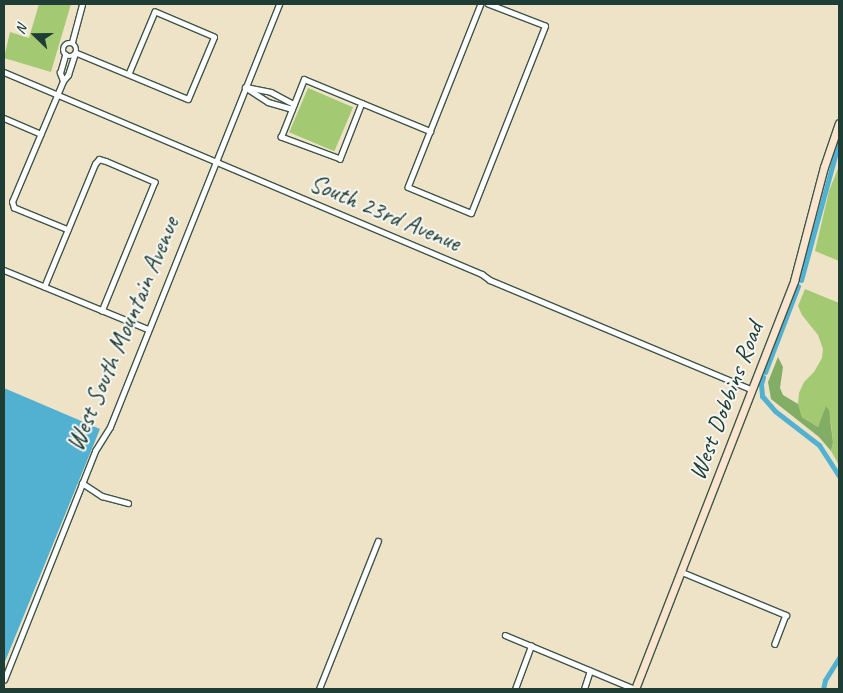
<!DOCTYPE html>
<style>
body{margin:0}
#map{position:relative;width:843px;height:693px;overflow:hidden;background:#eee3c7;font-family:Caveat,sans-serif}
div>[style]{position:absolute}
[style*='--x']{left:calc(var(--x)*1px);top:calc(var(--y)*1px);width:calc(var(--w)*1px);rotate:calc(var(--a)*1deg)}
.green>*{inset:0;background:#a3c973;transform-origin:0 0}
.forest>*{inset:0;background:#82ad65}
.water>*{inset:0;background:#52b1d1}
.canal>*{height:5px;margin:-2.5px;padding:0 2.5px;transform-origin:2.5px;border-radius:2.5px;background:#52b1d1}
.roads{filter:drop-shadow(1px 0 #3e564a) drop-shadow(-1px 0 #3e564a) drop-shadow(0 1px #3e564a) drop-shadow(0 -1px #3e564a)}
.minor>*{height:4.5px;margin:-2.25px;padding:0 2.25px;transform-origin:2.25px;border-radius:2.25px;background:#fff}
.minor>.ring{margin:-2.25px;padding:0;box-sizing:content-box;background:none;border:4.5px solid #fff;border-radius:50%}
.secondary>*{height:7px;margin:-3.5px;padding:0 3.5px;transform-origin:3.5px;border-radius:3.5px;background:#fbe5cf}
span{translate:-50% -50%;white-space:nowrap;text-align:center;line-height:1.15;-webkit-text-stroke:4px #f6f6f2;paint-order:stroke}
.street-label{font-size:25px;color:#1f3d34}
.frame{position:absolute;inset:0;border:5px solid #1f3d34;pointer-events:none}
.north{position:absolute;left:10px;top:10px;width:50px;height:50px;-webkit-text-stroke:4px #f6f6f2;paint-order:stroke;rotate:292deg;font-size:14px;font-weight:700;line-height:20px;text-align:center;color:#1f3d34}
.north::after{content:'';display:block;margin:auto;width:18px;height:22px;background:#1f3d34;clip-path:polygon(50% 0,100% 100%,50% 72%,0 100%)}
</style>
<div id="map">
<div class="green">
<div style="clip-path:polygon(39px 4px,71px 4px,51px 72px,4px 58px,10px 32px,29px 38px)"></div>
<div style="left:308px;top:88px;width:49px;height:48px;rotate:23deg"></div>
<div style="clip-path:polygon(839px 166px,839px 261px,815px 251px,829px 191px)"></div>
<div style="clip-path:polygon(805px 289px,839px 303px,839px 465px,831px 451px,833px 442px,831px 423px,827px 407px,818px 427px,802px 417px,798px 404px,799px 393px,804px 382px,814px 372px,822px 358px,823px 349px,818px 335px,802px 315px,798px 306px)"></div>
</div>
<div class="forest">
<div style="clip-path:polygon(778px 357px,783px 367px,780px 388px,783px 395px,798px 404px,802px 417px,818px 427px,826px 406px,829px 410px,833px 442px,831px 451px,819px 437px,771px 399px,768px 382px)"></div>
</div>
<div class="water">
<div style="clip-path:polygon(4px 388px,100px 429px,4px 664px)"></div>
</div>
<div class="canal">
<div style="--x:801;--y:280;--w:144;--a:-74.7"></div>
<div style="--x:765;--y:372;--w:92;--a:-69"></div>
<div style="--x:763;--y:377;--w:7;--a:106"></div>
<div style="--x:761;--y:384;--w:12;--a:85"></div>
<div style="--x:762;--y:396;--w:20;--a:49"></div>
<div style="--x:775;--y:411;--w:56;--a:37.7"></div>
<div style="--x:819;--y:445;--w:37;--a:57"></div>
<div style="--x:823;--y:689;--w:9;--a:-77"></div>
<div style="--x:825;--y:680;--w:26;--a:-58"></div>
</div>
<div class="roads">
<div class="minor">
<div style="--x:481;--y:4;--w:197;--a:111.7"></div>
<div style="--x:408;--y:187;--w:68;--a:22.4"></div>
<div style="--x:471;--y:213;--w:201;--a:-68.4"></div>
<div style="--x:545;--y:26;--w:61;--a:-158.9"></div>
<div style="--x:72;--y:42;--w:39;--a:-75"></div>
<div class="ring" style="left:63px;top:43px;width:9.5px;height:9.5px"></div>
<div style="--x:77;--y:53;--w:120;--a:22.5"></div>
<div style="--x:188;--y:99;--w:67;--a:-67.2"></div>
<div style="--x:214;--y:37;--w:64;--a:-157"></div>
<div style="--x:155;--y:12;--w:67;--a:112.8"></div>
<div style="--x:4;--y:72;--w:519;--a:22.91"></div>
<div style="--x:482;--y:274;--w:10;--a:37"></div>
<div style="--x:490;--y:280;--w:283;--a:22.7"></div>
<div style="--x:63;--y:81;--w:9;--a:-111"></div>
<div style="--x:60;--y:73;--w:19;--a:-74"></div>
<div style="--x:245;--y:87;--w:27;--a:33"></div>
<div style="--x:268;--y:102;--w:25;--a:16"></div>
<div style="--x:246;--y:87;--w:25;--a:11"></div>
<div style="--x:271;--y:92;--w:26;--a:28"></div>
<div style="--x:362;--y:103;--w:60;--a:111.4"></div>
<div style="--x:340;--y:159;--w:63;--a:-159.6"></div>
<div style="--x:281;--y:137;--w:62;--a:-68.4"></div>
<div style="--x:304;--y:79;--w:63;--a:22.5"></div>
<div style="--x:362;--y:103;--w:74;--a:22.4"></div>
<div style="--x:4;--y:118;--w:40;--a:23.4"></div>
<div style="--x:68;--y:230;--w:58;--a:-157.8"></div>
<div style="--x:14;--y:208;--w:6;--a:-108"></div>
<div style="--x:12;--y:202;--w:131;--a:-67.1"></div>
<div style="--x:63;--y:81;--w:8;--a:-50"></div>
<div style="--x:68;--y:75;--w:20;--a:-72"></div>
<div style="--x:4;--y:270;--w:156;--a:22.3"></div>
<div style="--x:44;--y:287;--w:133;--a:-67.5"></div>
<div style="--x:95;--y:164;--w:6;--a:-51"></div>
<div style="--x:99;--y:159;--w:7;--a:16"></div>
<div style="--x:106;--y:161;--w:53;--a:23.2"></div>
<div style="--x:155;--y:182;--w:139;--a:112.3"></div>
<div style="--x:82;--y:483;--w:24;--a:33"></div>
<div style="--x:102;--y:496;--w:27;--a:15"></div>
<div style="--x:682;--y:572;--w:113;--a:22.5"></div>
<div style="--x:786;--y:615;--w:31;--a:111"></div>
<div style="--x:505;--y:635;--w:141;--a:22.6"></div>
<div style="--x:4;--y:680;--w:246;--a:-68.3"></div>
<div style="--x:95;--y:451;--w:28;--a:-58"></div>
<div style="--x:110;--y:427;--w:456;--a:-68.2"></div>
<div style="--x:319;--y:689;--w:159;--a:-68.3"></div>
<div style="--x:515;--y:689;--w:46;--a:-69.6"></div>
<div style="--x:584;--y:689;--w:19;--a:-72"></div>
</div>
<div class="secondary">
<div style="--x:635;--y:689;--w:438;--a:-68.7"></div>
<div style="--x:794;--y:281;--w:118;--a:-75.3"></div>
<div style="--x:824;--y:167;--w:46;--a:-71.2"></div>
</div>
</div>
<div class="street-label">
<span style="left:385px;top:213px;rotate:23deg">South 23rd Avenue</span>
<span style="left:123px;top:334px;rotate:-67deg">West South Mountain Avenue</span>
<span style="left:726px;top:401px;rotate:-69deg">West Dobbins Road</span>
</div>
<div class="frame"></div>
<div class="north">N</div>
</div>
